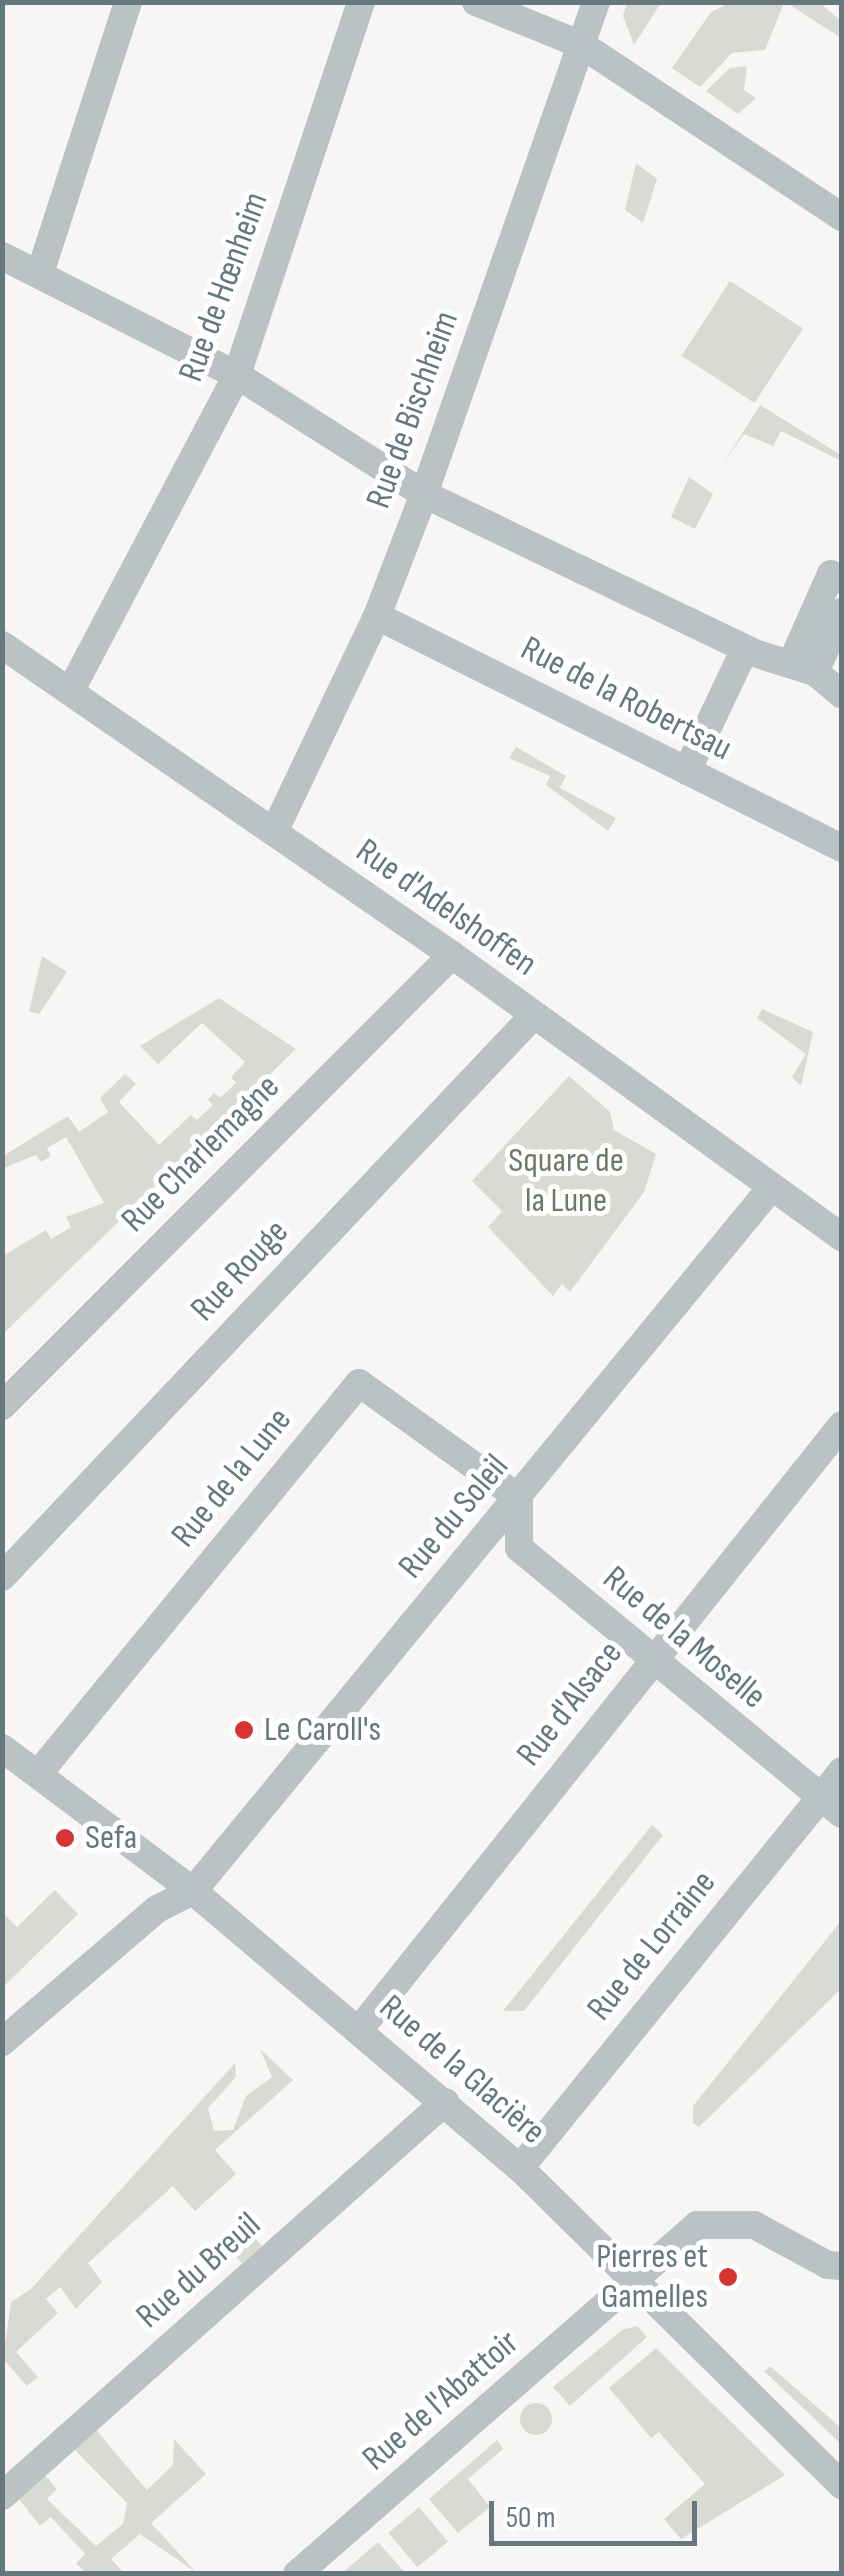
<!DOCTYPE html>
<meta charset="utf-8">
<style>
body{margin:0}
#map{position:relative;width:844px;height:2576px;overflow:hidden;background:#f7f6f4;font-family:"Sofia Sans Condensed",sans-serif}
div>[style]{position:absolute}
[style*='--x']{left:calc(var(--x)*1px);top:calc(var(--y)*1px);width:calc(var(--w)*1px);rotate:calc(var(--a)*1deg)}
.green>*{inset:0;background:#d8dbd3;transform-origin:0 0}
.round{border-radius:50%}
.street>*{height:28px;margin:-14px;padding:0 14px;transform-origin:14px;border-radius:14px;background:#bbc2c3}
.dots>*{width:28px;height:28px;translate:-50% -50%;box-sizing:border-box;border:5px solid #fff;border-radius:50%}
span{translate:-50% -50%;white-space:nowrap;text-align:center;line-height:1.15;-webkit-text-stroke:10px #fff;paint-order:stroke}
.street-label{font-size:35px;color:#64787d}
.park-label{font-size:35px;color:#6f7a66}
.poi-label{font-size:35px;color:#64787d}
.left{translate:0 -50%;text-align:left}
.right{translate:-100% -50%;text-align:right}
.frame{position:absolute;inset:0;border:5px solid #64787d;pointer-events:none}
.scale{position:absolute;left:489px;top:2501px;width:208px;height:45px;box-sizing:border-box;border:5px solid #64787d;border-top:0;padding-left:12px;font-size:30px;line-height:35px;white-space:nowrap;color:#64787d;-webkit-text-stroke:8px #fff;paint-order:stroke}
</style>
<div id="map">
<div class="green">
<div style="clip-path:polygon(731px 2px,784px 3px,765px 50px,732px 53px,700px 87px,672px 68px,711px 12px)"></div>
<div style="clip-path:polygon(627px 3px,661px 3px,634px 45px,623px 16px)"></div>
<div style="clip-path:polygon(787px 3px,820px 3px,841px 21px,841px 38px)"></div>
<div style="clip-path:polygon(747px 66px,744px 90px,756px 98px,738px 114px,706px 91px,730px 68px)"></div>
<div style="clip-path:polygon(636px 163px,657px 179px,643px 223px,625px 210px)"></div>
<div style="left:730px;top:281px;width:87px;height:89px;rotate:33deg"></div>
<div style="clip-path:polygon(760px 405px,841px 455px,841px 461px,781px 431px,773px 446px,744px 434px,723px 464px)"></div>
<div style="clip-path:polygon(689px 477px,713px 494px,695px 529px,671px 517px)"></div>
<div style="clip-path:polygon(516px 747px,566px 776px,560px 788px,616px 818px,608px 831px,546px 785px,550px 776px,509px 758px)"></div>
<div style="clip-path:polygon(42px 956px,67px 972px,39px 1014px,29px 1011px)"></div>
<div style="clip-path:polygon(219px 998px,296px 1049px,3px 1334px,3px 1256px,46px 1230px,51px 1239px,71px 1227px,66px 1217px,104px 1203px,66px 1137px,47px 1148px,51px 1156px,41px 1162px,36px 1155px,4px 1168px,3px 1156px,68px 1116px,79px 1132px,108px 1112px,100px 1098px,125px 1074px,136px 1084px,119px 1102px,159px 1145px,191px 1115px,197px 1120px,213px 1105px,208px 1099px,214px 1093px,220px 1098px,236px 1083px,231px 1077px,245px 1062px,202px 1023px,158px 1064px,140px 1046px)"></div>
<div style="clip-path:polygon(762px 1009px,813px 1032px,801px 1086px,792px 1077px,806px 1054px,757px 1018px)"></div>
<div style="clip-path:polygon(569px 1076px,610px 1112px,614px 1130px,656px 1154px,644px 1192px,570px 1292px,562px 1284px,553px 1296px,488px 1227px,502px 1211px,472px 1181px)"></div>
<div style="clip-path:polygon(652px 1825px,663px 1835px,524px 2011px,503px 2011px)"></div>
<div style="clip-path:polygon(55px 1890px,78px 1914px,3px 1987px,3px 1913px,17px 1927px)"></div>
<div style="clip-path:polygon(841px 1921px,841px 1989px,699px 2127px,693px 2123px,693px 2106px)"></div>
<div style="clip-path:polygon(260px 2049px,293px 2080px,215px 2150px,236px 2174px,195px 2211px,173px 2186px,88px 2263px,102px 2282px,76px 2309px,60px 2287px,46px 2299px,58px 2313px,16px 2352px,38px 2377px,27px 2386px,3px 2359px,11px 2302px,31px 2289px,235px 2063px,236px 2077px,208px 2108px,214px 2131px,233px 2130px,246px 2096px,272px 2077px)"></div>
<div style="clip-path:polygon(245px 2227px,262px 2246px,242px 2263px,221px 2240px)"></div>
<div style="clip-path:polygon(637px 2326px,647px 2337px,570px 2406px,553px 2387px,622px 2330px)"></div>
<div style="clip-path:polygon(656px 2348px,785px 2475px,681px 2539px,664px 2519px,705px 2484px,659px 2432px,651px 2438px,609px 2388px)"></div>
<div style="clip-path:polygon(770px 2366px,841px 2428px,841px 2444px,764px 2371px)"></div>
<div class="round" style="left:520px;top:2403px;width:32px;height:32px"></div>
<div style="clip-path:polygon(96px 2430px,147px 2490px,173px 2465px,174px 2439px,206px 2474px,151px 2523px,197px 2573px,140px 2534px,111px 2559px,124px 2573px,86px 2573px,76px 2563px,85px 2554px,51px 2517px,40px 2526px,19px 2499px,45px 2475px,57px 2489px,47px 2499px,96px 2546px,123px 2524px,127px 2503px,74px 2449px)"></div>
<div style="clip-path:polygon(497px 2440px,503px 2449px,468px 2479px,490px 2507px,458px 2533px,429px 2499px)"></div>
<div style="left:419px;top:2507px;width:45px;height:40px;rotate:50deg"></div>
<div style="clip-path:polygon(378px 2542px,405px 2573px,342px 2573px)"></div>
</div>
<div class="street">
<div style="--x:476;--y:2;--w:114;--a:22.1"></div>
<div style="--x:582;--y:45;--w:312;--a:33.5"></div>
<div style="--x:2;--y:256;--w:263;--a:26.9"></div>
<div style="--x:237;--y:375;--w:222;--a:32.5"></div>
<div style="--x:424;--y:494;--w:366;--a:25.7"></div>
<div style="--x:754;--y:653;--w:64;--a:17.3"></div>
<div style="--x:815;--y:672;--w:35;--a:40"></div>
<div style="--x:40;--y:273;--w:285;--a:-72"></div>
<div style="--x:377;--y:616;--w:520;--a:26.52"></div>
<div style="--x:2;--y:645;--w:546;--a:34.56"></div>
<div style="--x:452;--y:955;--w:481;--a:35.9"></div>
<div style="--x:792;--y:662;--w:96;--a:-66.1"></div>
<div style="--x:831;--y:574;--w:13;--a:29"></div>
<div style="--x:815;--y:672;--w:66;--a:-65.8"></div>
<div style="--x:71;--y:690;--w:356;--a:-62.2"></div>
<div style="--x:237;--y:375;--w:393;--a:-71.6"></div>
<div style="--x:687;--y:771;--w:135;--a:-64.6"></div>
<div style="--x:274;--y:832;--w:239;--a:-64.5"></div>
<div style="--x:377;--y:616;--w:131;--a:-68.9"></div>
<div style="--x:424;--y:494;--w:521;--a:-70.73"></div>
<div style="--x:2;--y:1406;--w:637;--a:-45.06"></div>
<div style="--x:2;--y:1577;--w:772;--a:-46.57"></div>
<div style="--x:2;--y:1748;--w:239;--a:36.8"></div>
<div style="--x:193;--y:1891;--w:429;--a:40.3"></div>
<div style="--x:520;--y:2168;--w:452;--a:44.6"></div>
<div style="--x:38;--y:1774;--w:506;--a:-50.61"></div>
<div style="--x:359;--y:1383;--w:197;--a:35.7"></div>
<div style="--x:519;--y:1498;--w:50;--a:90"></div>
<div style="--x:519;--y:1548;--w:418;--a:39.5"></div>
<div style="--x:359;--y:2030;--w:774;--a:-51.4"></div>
<div style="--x:2;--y:2042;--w:204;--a:-40.6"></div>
<div style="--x:157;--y:1909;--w:40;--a:-26.6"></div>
<div style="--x:193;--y:1891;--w:909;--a:-50.58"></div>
<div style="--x:520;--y:2168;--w:511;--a:-50.96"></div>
<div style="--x:2;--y:2496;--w:593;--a:-41.65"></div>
<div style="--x:297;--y:2574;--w:531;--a:-41.1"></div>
<div style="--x:697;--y:2225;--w:57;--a:0"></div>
<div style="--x:754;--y:2225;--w:84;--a:28.4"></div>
<div style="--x:828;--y:2265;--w:14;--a:4"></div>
</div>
<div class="dots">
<div style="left:244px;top:1730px;background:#d73434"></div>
<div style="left:65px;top:1838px;background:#d73434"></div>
<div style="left:728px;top:2277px;background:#d73434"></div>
</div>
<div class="street-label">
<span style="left:224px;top:287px;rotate:-70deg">Rue de Hœnheim</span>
<span style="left:413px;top:410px;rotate:-70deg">Rue de Bischheim</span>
<span style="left:626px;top:699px;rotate:27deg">Rue de la Robertsau</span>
<span style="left:446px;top:908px;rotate:35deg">Rue d'Adelshoffen</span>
<span style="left:201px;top:1154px;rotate:-45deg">Rue Charlemagne</span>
<span style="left:240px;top:1271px;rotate:-47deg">Rue Rouge</span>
<span style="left:232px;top:1478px;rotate:-51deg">Rue de la Lune</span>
<span style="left:454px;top:1517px;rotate:-50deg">Rue du Soleil</span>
<span style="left:684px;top:1638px;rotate:40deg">Rue de la Moselle</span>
<span style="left:570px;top:1704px;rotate:-52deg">Rue d'Alsace</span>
<span style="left:652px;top:1946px;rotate:-51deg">Rue de Lorraine</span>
<span style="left:462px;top:2070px;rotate:41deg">Rue de la Glacière</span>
<span style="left:199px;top:2271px;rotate:-42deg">Rue du Breuil</span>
<span style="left:441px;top:2401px;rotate:-41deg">Rue de l'Abattoir</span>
</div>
<div class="park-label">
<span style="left:566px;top:1181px">Square de<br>la Lune</span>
</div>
<div class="poi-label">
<span class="left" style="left:264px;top:1730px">Le Caroll's</span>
<span class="left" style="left:85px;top:1838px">Sefa</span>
<span class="right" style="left:708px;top:2277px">Pierres et<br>Gamelles</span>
</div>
<div class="frame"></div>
<div class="scale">50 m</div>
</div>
